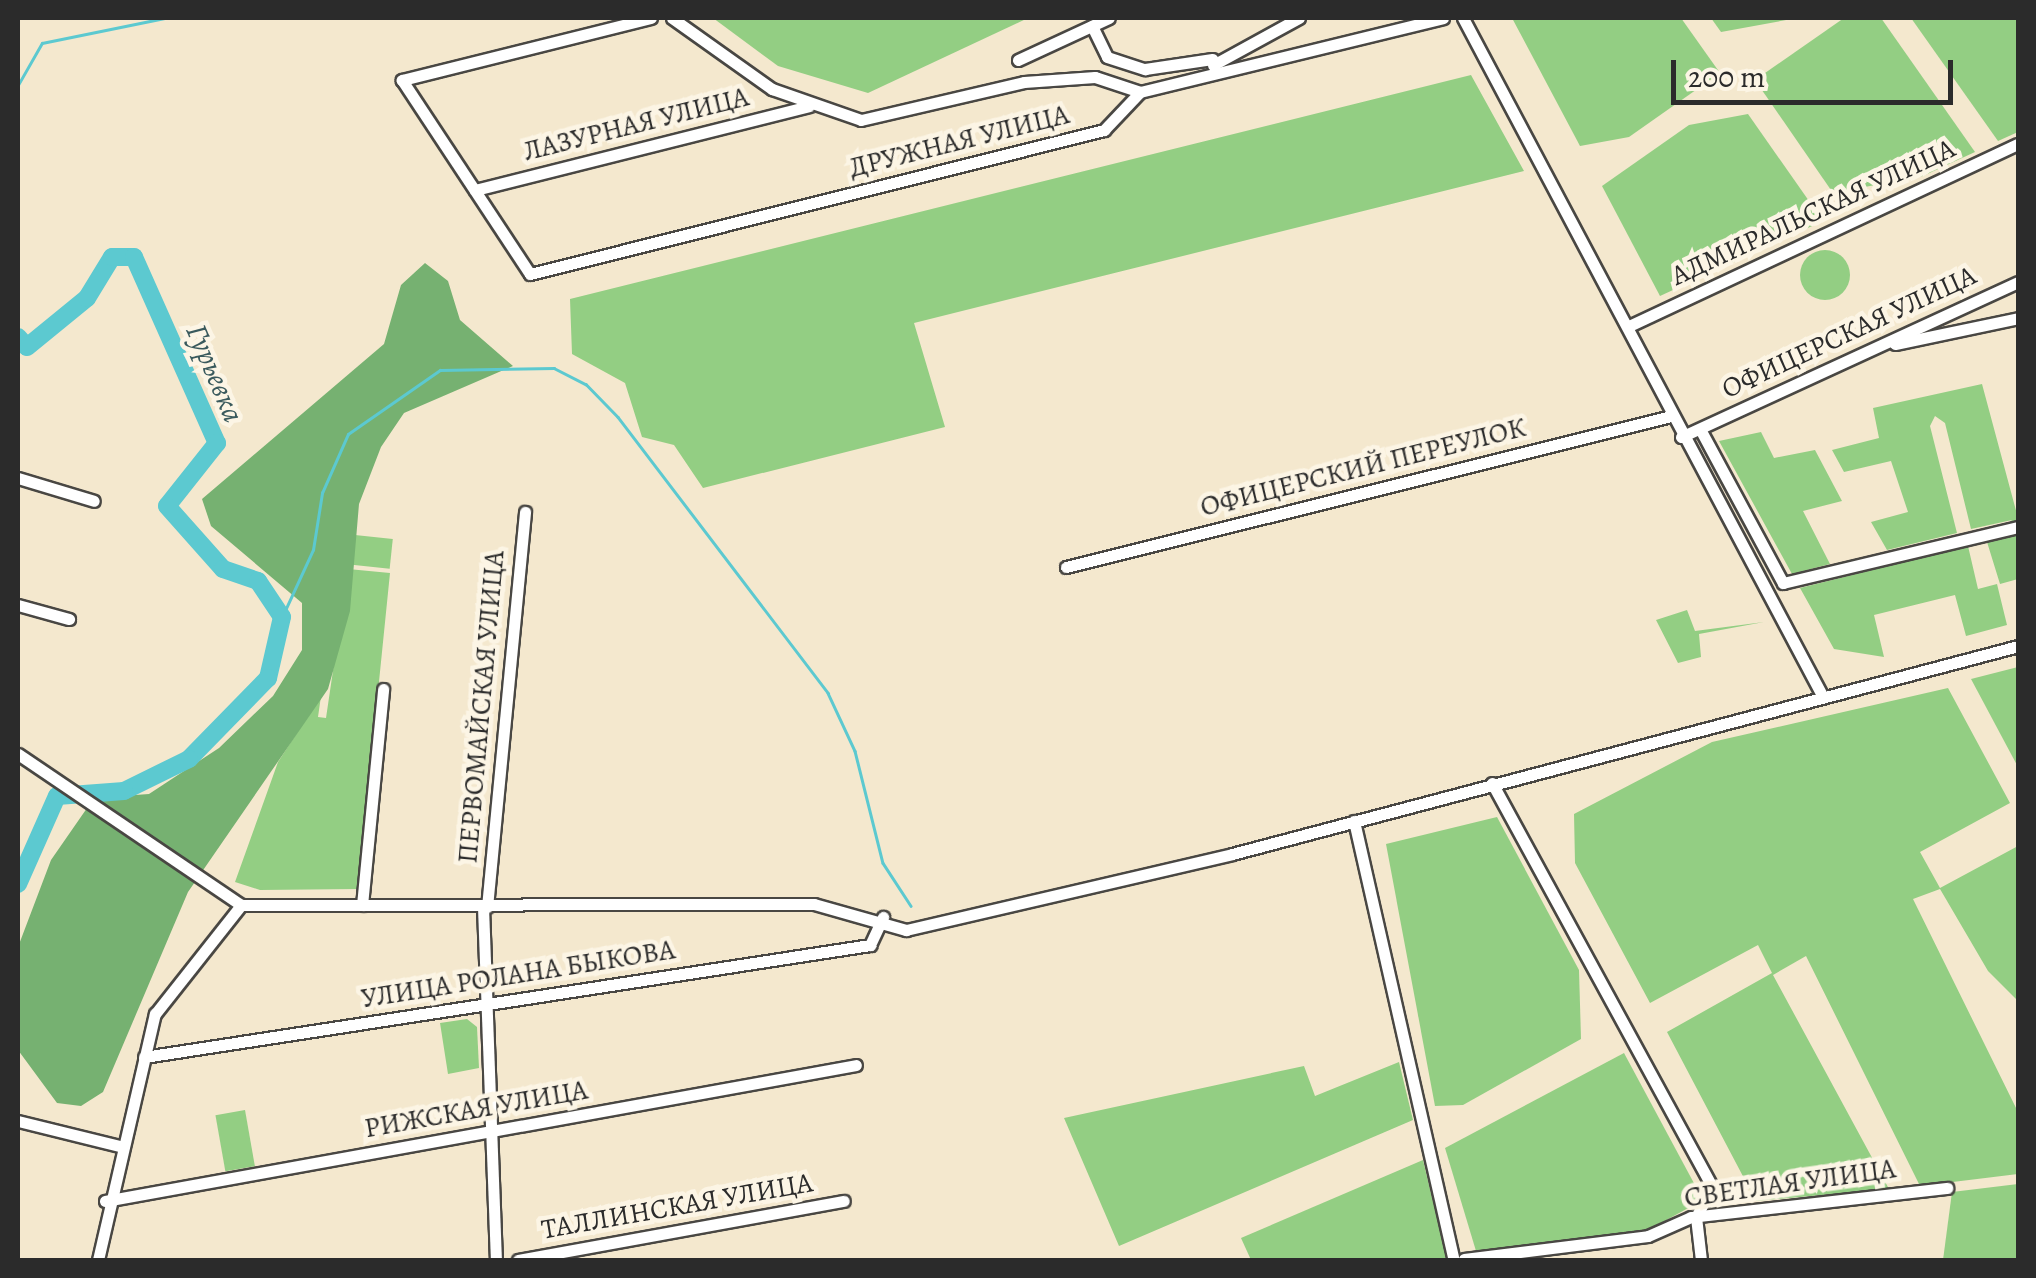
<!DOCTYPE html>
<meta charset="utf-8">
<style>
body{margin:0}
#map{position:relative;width:2036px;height:1278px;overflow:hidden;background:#f4e8ce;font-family:Alegreya,serif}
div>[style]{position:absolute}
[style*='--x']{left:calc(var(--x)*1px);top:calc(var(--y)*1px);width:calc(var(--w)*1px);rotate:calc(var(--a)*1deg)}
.green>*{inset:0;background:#93ce83;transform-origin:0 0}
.round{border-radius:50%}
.forest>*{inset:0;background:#76b171}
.stream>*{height:2.5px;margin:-1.25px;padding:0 1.25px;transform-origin:1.25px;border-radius:1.25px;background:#5cc9d0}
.river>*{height:18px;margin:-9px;padding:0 9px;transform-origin:9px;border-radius:9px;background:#5cc9d0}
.roads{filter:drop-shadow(2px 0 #494743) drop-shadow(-2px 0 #494743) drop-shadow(0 2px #494743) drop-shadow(0 -2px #494743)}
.minor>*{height:11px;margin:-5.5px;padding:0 5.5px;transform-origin:5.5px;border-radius:5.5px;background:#fff}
span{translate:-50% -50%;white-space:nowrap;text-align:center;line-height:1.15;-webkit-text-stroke:9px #fcf5e5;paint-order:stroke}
.street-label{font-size:28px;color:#2b2b2b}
.water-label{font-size:30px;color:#3a5a5d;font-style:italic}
.frame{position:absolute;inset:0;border:20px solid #2b2b2b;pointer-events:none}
.scale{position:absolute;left:1671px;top:60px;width:282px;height:45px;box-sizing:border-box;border:5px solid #2b2b2b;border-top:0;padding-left:12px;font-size:30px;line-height:35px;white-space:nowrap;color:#2b2b2b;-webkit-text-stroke:8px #fcf5e5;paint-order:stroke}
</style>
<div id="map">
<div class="green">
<div style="clip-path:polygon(713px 18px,1028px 18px,868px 93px,778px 66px)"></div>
<div style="clip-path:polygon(1512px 18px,1681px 18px,1720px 73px,1629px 137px,1580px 146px)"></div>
<div style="clip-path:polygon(1711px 18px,1797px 18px,1721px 32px)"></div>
<div style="clip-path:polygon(1844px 18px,1881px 18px,1975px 152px,1923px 176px,1833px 193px,1755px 80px)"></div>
<div style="clip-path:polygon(1911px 18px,2018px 18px,2018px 132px,1998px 141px)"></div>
<div style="clip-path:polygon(1471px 75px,1524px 171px,914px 323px,945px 427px,703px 488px,674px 445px,642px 437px,625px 383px,572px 354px,570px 299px)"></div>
<div style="clip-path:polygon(1748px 114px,1823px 221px,1660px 296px,1602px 186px,1689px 125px)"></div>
<div class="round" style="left:1800px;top:250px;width:50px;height:50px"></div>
<div style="clip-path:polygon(1982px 384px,2018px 518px,2018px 579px,2000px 584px,1987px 542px,2012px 520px,1971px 529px,1945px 423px,1935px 416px,1930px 426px,1957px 533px,1887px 550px,1871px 522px,1908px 512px,1891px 461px,1844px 472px,1832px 450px,1879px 438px,1873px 408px)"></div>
<div style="clip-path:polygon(1761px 432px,1774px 458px,1815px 450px,1842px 501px,1803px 511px,1830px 564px,1792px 574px,1719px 441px)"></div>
<div style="left:355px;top:535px;width:38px;height:30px;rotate:6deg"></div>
<div style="clip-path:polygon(1968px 546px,1978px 589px,1997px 584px,2007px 625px,1966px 636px,1955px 595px,1874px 615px,1884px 657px,1834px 649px,1800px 588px)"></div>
<div style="clip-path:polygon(348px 569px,390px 573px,358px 889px,260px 890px,235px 882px,278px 762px,321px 696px,318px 717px,326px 718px)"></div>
<div style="clip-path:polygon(1687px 610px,1695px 631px,1764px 622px,1699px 634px,1701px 657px,1678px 663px,1656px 620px)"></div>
<div style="clip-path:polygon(2018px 667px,2018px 767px,1971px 679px)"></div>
<div style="clip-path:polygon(1948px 688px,2010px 803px,1920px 852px,1940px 888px,2018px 846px,2018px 1001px,1988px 971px,1940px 889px,1913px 899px,2018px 1112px,2018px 1174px,1920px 1186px,1806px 956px,1773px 975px,1889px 1189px,1756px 1201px,1667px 1032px,1772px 973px,1758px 945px,1650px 1003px,1575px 863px,1574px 814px,1712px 742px)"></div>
<div style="clip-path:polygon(1497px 817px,1579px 970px,1581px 1039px,1463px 1105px,1435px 1106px,1386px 844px)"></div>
<div style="clip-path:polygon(467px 1019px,477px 1027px,479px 1068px,448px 1074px,440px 1023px)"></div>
<div style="clip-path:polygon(1624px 1053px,1703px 1200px,1648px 1230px,1476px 1251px,1445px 1148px)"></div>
<div style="clip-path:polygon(1399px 1062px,1413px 1120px,1119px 1246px,1064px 1118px,1304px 1066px,1315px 1096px)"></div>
<div style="left:245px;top:1110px;width:57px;height:30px;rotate:80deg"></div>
<div style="clip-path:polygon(1423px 1160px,1447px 1260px,1251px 1260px,1241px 1238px)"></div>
<div style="clip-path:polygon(2018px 1184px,2018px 1260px,1943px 1260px,1952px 1192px)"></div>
</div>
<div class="forest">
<div style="clip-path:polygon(425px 263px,448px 281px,460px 320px,513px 366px,404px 413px,381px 447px,359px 504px,350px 611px,328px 689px,188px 892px,103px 1092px,81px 1106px,57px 1103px,18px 1050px,18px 947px,51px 860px,94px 798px,149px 794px,219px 748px,273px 696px,302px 650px,302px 603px,211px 526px,202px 499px,384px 344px,401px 285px)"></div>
</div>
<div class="stream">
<div style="--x:18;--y:85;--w:48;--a:-60.3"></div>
<div style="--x:42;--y:43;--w:126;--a:-11.5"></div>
<div style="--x:282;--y:617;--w:74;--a:-65.2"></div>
<div style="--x:313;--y:550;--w:58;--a:-81"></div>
<div style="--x:322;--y:493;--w:64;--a:-66.2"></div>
<div style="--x:348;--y:434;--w:112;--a:-34.8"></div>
<div style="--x:440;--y:370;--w:114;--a:-1"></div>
<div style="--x:554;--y:368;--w:36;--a:27"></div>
<div style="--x:586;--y:384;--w:46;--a:45.9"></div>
<div style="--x:618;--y:417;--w:347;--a:52.7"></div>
<div style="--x:828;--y:693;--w:64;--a:65"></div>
<div style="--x:855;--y:751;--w:115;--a:76"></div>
<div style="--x:883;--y:863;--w:51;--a:56.9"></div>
</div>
<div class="river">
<div style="--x:18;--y:337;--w:13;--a:48"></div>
<div style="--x:27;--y:347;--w:77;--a:-39.2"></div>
<div style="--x:87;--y:298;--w:48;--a:-58.6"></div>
<div style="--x:112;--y:257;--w:22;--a:0"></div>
<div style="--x:134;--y:257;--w:204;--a:66"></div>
<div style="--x:217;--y:443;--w:80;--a:128.4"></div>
<div style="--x:167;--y:506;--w:84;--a:48.4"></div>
<div style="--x:223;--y:569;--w:37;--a:19"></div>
<div style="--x:258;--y:581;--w:43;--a:56.3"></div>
<div style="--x:282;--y:617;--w:63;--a:102.9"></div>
<div style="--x:268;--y:678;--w:113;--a:134.3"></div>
<div style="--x:189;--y:759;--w:72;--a:153.8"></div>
<div style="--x:124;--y:791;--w:67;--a:175.7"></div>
<div style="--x:57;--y:796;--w:96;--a:113.9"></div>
</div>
<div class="roads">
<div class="minor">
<div style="--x:651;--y:18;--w:257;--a:166"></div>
<div style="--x:402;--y:80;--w:232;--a:56.6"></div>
<div style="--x:530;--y:274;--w:592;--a:-14.08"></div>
<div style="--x:1104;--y:130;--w:52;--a:-46.5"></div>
<div style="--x:1140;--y:92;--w:312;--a:-13.7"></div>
<div style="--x:672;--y:18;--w:123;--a:35.4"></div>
<div style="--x:772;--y:89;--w:94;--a:19.2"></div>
<div style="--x:861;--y:120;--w:167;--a:-13.1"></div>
<div style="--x:1024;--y:82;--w:71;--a:-4"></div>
<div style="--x:1095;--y:77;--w:47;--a:18.4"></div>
<div style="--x:1463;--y:18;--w:769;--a:62.07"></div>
<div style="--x:1092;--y:26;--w:34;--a:64"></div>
<div style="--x:1107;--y:57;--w:40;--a:18"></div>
<div style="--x:1145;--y:69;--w:68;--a:-8.5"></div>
<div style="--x:1018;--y:60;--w:100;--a:-24.8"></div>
<div style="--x:1213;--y:65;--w:98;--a:-28.7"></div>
<div style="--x:475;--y:190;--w:344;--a:-14.1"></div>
<div style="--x:1629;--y:326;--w:429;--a:-25.1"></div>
<div style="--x:1895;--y:344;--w:126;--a:-11.9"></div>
<div style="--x:1700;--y:429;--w:175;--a:61.7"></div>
<div style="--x:1783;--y:583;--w:242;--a:-13.4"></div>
<div style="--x:1681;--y:437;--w:371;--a:-24.7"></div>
<div style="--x:18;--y:478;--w:79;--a:16.8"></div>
<div style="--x:1066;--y:567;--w:624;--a:-14.01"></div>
<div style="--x:18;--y:605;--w:53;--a:15.4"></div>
<div style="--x:18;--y:754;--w:269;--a:34.1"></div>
<div style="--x:241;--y:905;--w:573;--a:-0.1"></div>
<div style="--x:814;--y:904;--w:96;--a:15.8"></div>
<div style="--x:906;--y:930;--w:335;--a:-13.1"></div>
<div style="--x:1232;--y:854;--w:813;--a:-14.82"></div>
<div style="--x:1492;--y:783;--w:460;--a:61.4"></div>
<div style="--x:1712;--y:1187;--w:34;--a:118"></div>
<div style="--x:1696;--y:1217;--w:43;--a:83.4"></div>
<div style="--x:1354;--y:821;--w:450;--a:77.2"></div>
<div style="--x:362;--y:905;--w:217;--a:-84.4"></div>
<div style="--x:483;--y:907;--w:353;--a:87.9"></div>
<div style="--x:487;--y:907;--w:397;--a:-84.5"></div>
<div style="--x:144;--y:1057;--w:735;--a:-8.77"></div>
<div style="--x:870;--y:945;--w:31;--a:-65"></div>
<div style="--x:18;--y:1121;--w:105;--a:13.8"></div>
<div style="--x:105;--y:1201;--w:763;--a:-10.26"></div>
<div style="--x:1464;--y:1259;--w:185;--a:-7.1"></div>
<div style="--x:1648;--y:1236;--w:47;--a:-23.8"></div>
<div style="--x:1691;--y:1217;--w:258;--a:-6.5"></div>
<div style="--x:98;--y:1260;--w:253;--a:-77"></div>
<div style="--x:155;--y:1014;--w:139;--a:-51.7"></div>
<div style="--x:518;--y:1260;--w:331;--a:-10.3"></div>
</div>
</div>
<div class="street-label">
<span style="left:636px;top:124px;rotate:-14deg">ЛАЗУРНАЯ УЛИЦА</span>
<span style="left:959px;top:141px;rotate:-14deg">ДРУЖНАЯ УЛИЦА</span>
<span style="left:1813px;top:212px;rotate:-25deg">АДМИРАЛЬСКАЯ УЛИЦА</span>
<span style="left:1849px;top:332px;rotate:-25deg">ОФИЦЕРСКАЯ УЛИЦА</span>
<span style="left:1363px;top:467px;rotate:-14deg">ОФИЦЕРСКИЙ ПЕРЕУЛОК</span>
<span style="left:481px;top:707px;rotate:-85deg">ПЕРВОМАЙСКАЯ УЛИЦА</span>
<span style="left:518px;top:974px;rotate:-9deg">УЛИЦА РОЛАНА БЫКОВА</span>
<span style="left:476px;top:1109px;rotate:-10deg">РИЖСКАЯ УЛИЦА</span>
<span style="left:1790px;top:1183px;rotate:-8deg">СВЕТЛАЯ УЛИЦА</span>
<span style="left:677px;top:1206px;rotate:-10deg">ТАЛЛИНСКАЯ УЛИЦА</span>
</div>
<div class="water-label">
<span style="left:215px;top:373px;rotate:67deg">Гурьевка</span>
</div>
<div class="frame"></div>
<div class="scale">200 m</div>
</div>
